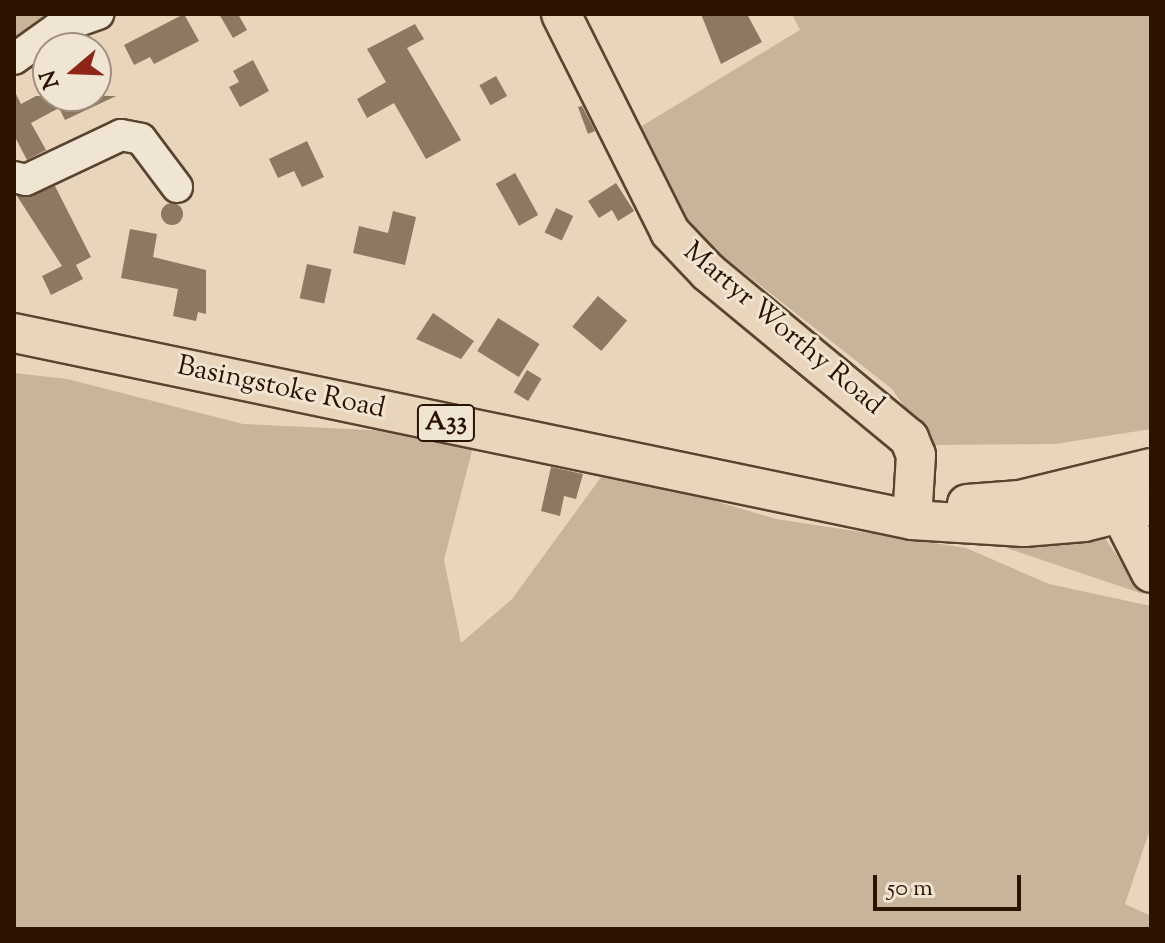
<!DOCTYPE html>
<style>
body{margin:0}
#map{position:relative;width:1165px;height:943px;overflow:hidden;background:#e8d5bb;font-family:"Sorts Mill Goudy",serif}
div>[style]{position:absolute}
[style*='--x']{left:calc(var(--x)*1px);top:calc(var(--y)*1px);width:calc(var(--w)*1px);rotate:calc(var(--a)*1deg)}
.green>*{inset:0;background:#c8b49b}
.building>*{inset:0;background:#8d7861;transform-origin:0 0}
.round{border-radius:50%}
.roads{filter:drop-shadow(2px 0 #5a442f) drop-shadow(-2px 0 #5a442f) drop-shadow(0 2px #5a442f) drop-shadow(0 -2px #5a442f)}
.minor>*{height:30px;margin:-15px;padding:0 15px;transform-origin:15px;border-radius:15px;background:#f0e4d3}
.major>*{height:38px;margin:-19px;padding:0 19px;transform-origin:19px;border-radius:19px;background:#e8d5bb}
span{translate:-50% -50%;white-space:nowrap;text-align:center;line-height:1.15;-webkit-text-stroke:6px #f0e4d3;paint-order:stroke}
.shield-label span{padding:2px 6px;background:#f0e4d3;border:2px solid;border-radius:6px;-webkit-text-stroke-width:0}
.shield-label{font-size:26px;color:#2b1300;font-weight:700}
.street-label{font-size:28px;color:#2b1300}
.frame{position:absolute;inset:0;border:16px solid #2b1300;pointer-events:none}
.north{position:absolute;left:32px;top:32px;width:80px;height:80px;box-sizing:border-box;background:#f0e4d3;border:2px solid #a1907f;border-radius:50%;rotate:251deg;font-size:22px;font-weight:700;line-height:32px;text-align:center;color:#2b1300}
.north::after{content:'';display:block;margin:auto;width:28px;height:36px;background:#8f2418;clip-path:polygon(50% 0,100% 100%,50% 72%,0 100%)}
.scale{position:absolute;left:873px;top:875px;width:148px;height:36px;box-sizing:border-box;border:4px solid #2b1300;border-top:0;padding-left:10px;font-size:24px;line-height:28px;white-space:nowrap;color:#2b1300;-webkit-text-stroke:6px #f0e4d3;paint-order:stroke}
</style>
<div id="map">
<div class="green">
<div style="clip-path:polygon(14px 14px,76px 14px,14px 46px)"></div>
<div style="clip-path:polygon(792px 14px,1151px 14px,1151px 429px,1055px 444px,931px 445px,892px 389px,681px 223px,632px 132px,800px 30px)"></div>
<div style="clip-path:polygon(14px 373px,67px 379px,243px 424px,476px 435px,444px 560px,461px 643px,512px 599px,607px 469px,776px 519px,966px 548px,1049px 584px,1151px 606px,1151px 826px,1125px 904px,1151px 916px,1151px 929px,14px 929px)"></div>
<div style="clip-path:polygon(1102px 534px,1143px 594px,971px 536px)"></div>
</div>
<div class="building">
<div style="clip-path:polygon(184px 14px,199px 41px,154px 64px,150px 57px,134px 65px,124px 45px)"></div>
<div style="clip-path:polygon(219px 14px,238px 14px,247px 30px,233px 38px)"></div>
<div style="clip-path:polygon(701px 14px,747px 14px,762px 42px,721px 64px)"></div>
<div style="clip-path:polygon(415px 24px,424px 39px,407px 48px,461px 140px,426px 159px,394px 103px,367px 118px,357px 99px,386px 82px,367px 49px)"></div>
<div style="clip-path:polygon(253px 60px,269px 91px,240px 107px,229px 87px,239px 82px,233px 71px)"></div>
<div style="left:496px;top:76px;width:23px;height:19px;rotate:61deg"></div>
<div style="clip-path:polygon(14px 90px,21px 104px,36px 96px,116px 96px,65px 120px,59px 108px,31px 123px,46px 150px,27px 160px,14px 135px)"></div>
<div style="clip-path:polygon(582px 106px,595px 131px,588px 134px,578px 107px)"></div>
<div style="clip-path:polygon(307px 141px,324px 177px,302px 187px,294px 171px,278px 178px,269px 159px)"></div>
<div style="left:515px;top:173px;width:48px;height:22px;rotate:61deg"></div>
<div style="clip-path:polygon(616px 183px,634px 211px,618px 221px,612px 210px,599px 218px,588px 201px)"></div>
<div style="clip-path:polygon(55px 186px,91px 257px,76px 265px,83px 279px,51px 295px,42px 276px,62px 266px,17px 196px)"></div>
<div class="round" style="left:161px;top:203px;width:22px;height:22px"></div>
<div style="left:556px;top:208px;width:19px;height:27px;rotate:25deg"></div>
<div style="clip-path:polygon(393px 211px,416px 217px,405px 265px,353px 253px,359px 226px,388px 233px)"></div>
<div style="clip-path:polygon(130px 229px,157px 234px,153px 257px,206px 270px,206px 314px,198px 312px,196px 321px,173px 316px,178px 289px,121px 278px)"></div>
<div style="left:307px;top:264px;width:25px;height:35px;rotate:12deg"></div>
<div style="left:598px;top:296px;width:38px;height:40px;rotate:40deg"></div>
<div style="clip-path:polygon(433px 313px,474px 341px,461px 359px,416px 339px)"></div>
<div style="left:498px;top:318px;width:49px;height:39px;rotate:32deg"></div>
<div style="left:527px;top:370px;width:17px;height:26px;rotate:31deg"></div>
<div style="clip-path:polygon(551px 467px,583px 474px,576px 499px,564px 496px,560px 516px,541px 511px)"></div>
</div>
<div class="roads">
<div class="minor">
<div style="--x:14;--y:59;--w:52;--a:-35.5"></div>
<div style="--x:56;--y:29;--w:45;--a:-19.7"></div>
<div style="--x:14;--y:177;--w:12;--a:14"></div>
<div style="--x:26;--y:180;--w:105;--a:-25.3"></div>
<div style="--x:121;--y:135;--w:20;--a:11"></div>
<div style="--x:141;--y:139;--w:60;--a:53.1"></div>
</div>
<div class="major">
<div style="--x:561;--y:14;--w:244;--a:63.4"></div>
<div style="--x:670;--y:232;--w:55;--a:46.5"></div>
<div style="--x:708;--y:272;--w:261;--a:39.6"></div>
<div style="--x:909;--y:438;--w:18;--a:68"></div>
<div style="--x:916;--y:455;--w:65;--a:93.5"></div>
<div style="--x:14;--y:333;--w:917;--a:11.76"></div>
<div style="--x:912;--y:520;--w:112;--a:3.6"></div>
<div style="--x:1024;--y:527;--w:60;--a:-4.8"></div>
<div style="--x:1084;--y:522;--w:69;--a:-14.2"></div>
<div style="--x:1123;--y:490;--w:30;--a:88"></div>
<div style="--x:1124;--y:520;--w:59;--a:63"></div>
<div style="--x:967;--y:504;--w:53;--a:-4.3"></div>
<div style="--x:1020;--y:500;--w:135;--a:-13.7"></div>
</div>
</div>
<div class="shield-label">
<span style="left:446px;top:423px">A33</span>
</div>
<div class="street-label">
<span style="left:783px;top:329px;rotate:40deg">Martyr Worthy Road</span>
<span style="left:281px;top:388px;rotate:12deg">Basingstoke Road</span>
</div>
<div class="frame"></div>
<div class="north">N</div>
<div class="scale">50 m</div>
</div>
